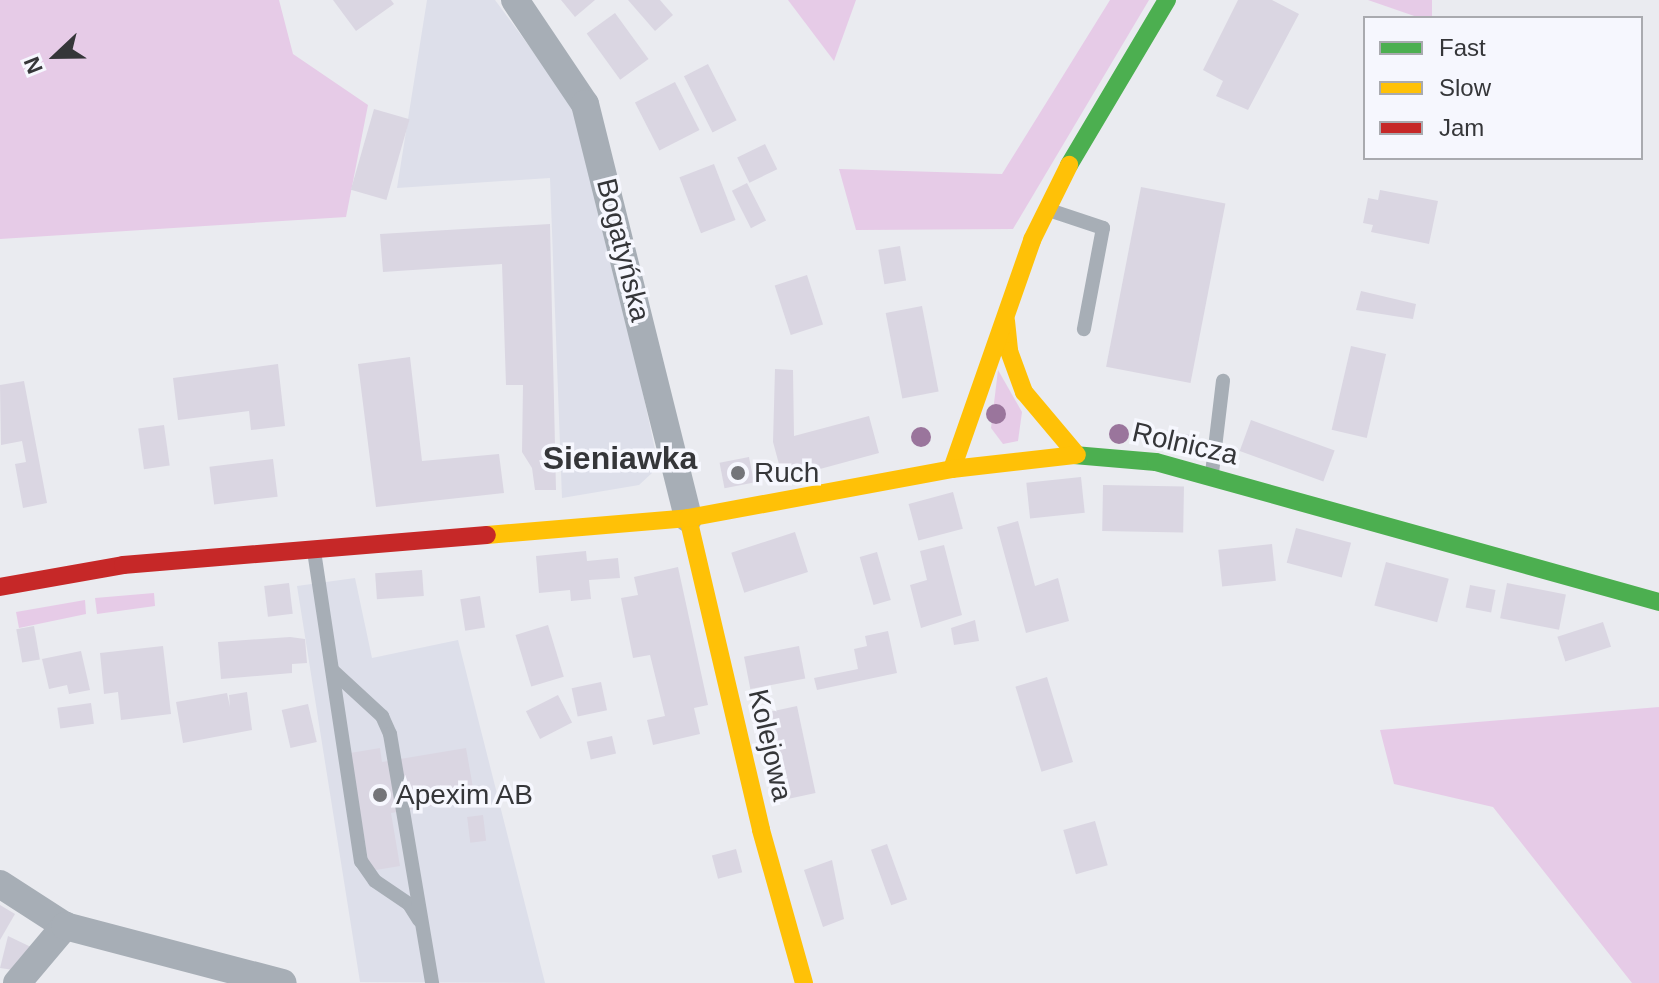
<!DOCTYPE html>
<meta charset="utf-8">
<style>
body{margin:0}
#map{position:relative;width:1659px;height:983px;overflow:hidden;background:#eaebf0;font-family:Arial,sans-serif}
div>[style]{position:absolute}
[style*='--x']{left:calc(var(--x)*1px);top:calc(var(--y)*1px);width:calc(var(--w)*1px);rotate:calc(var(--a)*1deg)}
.built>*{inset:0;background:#dddfea}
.green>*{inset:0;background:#e6cbe7}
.building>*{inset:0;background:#dad6e2;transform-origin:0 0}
.lane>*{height:14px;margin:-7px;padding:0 7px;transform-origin:7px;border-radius:7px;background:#a7aeb6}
.street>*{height:28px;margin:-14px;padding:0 14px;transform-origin:14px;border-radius:14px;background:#a7aeb6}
.fast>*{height:18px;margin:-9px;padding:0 9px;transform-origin:9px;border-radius:9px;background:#4caf50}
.slow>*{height:18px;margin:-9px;padding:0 9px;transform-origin:9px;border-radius:9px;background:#ffc107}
.jam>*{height:18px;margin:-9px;padding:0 9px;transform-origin:9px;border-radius:9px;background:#c62828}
.trees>*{width:20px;height:20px;margin:-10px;border-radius:50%;background:#9a759c}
.dots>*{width:22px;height:22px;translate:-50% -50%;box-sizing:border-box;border:4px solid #f6f7fe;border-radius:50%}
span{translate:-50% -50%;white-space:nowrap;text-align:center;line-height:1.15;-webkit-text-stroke:7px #f6f7fe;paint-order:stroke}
.street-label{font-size:28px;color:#353639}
.poi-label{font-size:28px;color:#353639}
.left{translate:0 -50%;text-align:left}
.quarter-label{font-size:32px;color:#353639;font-weight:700}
.legend{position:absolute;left:1363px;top:16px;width:280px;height:144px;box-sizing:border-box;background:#f6f7fe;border:2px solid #a9aaaf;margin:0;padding:10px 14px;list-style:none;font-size:24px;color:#353639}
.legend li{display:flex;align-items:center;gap:16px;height:40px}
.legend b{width:40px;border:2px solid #a9aaaf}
.north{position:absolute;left:16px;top:16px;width:80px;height:80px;-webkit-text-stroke:6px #f6f7fe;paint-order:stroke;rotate:248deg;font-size:22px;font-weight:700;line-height:32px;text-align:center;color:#353639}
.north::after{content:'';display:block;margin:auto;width:28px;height:36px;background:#353639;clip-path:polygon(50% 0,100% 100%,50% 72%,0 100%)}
</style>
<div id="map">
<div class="built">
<div style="clip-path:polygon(427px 0,495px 0,577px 111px,591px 151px,656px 454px,652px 473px,639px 485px,562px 498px,550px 178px,397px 188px)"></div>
<div style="clip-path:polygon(355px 578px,372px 658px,458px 640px,545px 983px,360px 982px,297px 586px)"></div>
</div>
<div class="green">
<div style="clip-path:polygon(0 0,279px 0,293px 54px,368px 105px,346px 217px,0 239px)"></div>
<div style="clip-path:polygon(788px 0,856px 0,834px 61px)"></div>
<div style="clip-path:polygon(1110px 0,1149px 0,1013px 229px,856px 230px,839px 169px,1002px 174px)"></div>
<div style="clip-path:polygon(1368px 0,1432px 0,1432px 18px,1420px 18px)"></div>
<div style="clip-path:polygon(998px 370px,1022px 412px,1018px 441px,1003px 444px,991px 428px)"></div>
<div style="clip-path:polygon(154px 593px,155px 606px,97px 614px,95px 598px)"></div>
<div style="clip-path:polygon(85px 600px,86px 614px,19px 628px,16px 612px)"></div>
<div style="clip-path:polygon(1659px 707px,1659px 983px,1632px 983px,1493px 807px,1394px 784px,1380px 730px)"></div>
</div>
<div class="building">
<div style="clip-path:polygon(333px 0,391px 0,394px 4px,356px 31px)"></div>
<div style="clip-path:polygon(561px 0,595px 0,575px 17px)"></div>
<div style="clip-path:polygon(628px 0,660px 0,673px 15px,655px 31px)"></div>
<div style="clip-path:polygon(1238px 0,1272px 0,1299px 14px,1248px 110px,1216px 96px,1223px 81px,1203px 70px)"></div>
<div style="left:615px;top:13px;width:57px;height:35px;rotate:54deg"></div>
<div style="left:708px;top:64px;width:63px;height:27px;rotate:63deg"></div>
<div style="left:675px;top:82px;width:54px;height:45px;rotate:63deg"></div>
<div style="left:374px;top:109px;width:37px;height:84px;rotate:16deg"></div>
<div style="left:765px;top:144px;width:28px;height:31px;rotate:64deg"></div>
<div style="left:714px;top:164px;width:60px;height:37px;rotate:69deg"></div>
<div style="left:747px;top:183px;width:42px;height:17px;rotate:63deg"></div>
<div style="left:1141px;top:187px;width:86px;height:183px;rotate:11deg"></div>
<div style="clip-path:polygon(1380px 190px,1438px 201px,1429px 244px,1371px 232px,1373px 225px,1363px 223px,1368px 198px,1378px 200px)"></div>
<div style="clip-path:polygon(550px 224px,556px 490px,535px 490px,532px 468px,522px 452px,523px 385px,506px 385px,502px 264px,383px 272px,380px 234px)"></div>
<div style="left:900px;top:246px;width:35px;height:22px;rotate:80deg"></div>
<div style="left:807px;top:275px;width:52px;height:34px;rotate:72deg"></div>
<div style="clip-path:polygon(1361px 291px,1416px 304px,1413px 319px,1356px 310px)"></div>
<div style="left:922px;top:306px;width:87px;height:37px;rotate:79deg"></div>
<div style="left:1351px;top:346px;width:36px;height:86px;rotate:13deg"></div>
<div style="clip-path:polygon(410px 357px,422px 461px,499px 454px,504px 493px,376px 507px,358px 364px)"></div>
<div style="clip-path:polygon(278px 364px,285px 426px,251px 430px,249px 411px,178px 420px,173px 378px)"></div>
<div style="clip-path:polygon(775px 369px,793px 370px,794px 436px,869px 416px,879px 453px,783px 479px,773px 442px)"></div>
<div style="clip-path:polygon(24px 381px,47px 503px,23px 508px,15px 464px,26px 462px,22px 441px,1px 445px,0 385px)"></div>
<div style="left:1251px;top:420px;width:89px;height:33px;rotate:20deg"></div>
<div style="left:164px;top:425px;width:41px;height:26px;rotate:82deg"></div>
<div style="left:1177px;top:433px;width:21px;height:10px;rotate:8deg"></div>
<div style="left:749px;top:457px;width:26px;height:30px;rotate:79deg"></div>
<div style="left:273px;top:459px;width:38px;height:64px;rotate:83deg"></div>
<div style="left:1081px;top:477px;width:36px;height:55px;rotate:84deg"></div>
<div style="left:1103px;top:485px;width:81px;height:46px;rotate:1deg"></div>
<div style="left:953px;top:492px;width:38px;height:46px;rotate:75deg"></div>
<div style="clip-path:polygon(1018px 521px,1035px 586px,1058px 578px,1069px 621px,1026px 633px,997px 527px)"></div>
<div style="left:1296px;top:528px;width:57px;height:36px;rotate:15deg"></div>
<div style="left:795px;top:532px;width:42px;height:67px;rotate:72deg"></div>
<div style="left:1272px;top:544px;width:37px;height:54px;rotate:84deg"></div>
<div style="clip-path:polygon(944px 545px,962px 615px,921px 628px,910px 585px,927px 580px,920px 551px)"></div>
<div style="clip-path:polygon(586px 551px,587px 561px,618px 558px,620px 578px,589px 580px,591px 599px,571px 601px,570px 590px,539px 593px,536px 556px)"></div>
<div style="left:877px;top:552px;width:50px;height:18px;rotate:74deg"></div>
<div style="left:1386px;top:562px;width:65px;height:45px;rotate:15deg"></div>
<div style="clip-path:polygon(678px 567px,708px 705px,694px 708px,700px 734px,653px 745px,647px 720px,665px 716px,650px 655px,633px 658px,621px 598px,638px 595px,634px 577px)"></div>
<div style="left:422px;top:570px;width:26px;height:47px;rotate:86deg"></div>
<div style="left:289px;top:583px;width:31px;height:25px;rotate:83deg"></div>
<div style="left:1507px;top:583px;width:60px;height:36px;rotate:11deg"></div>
<div style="left:1470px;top:585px;width:26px;height:23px;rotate:11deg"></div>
<div style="left:480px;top:596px;width:32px;height:20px;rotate:81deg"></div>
<div style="clip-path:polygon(975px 620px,979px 641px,954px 645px,951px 628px)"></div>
<div style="left:1603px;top:622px;width:26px;height:48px;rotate:72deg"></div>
<div style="left:548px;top:625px;width:54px;height:34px;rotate:73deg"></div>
<div style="left:34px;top:626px;width:34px;height:18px;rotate:80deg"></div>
<div style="clip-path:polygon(888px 631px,897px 673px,817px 690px,814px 678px,858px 669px,854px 649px,867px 646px,865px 636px)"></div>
<div style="clip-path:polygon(290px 637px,305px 639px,307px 663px,292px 664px,292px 673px,221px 679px,218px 642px)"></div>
<div style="clip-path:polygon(163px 646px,171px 714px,121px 720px,118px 692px,104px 694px,100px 653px)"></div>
<div style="left:799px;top:646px;width:33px;height:56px;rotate:79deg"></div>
<div style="clip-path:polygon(81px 651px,90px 690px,69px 694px,67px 685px,49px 689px,42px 659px)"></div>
<div style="left:1047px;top:677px;width:89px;height:33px;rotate:73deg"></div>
<div style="left:601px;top:682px;width:29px;height:30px;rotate:78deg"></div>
<div style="clip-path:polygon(247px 692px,252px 730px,183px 743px,176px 702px,227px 693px,230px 707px,229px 695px)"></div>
<div style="left:558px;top:695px;width:31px;height:36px;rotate:63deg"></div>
<div style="left:91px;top:703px;width:21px;height:34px;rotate:82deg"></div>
<div style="left:308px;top:704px;width:39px;height:27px;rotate:77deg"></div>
<div style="left:797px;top:706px;width:89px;height:32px;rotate:78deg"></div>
<div style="left:612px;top:736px;width:18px;height:26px;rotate:77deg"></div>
<div style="clip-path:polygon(380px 748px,382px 762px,466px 748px,475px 799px,391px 813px,400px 866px,370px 871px,350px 753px)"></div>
<div style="left:483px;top:815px;width:26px;height:16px;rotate:83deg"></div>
<div style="left:1095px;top:821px;width:46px;height:33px;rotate:74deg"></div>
<div style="left:887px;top:844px;width:59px;height:17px;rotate:70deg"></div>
<div style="left:736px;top:849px;width:24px;height:25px;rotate:75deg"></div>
<div style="clip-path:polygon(832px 860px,844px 919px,823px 927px,804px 870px)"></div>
<div style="clip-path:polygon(0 905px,15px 914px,0 940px)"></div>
<div style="clip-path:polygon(8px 936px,31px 947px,20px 971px,0 968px)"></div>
</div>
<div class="lane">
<div style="--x:1049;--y:210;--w:57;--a:18.4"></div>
<div style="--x:1103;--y:228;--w:103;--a:100.7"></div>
<div style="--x:1212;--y:473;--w:93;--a:-83.2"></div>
<div style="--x:314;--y:551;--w:314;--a:81.4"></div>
<div style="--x:361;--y:861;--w:24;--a:55"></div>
<div style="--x:375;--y:881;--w:41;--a:34.1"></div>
<div style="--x:409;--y:904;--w:19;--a:58"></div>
<div style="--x:333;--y:671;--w:67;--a:42.6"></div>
<div style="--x:382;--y:716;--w:20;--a:66"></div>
<div style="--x:390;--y:734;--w:253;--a:80.4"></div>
</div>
<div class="street">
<div style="--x:515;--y:0;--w:125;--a:56.1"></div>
<div style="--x:585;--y:104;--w:427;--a:76"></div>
<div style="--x:0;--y:884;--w:77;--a:32.9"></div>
<div style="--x:17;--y:983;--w:75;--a:-49.9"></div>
<div style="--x:65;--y:926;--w:225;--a:14.7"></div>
</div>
<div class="fast">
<div style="--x:1069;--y:165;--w:192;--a:-59.3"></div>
<div style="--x:1074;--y:455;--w:82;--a:4.9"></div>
<div style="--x:1156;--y:462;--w:522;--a:15.55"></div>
</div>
<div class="slow">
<div style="--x:1006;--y:321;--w:30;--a:84"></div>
<div style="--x:1009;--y:351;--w:44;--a:69.9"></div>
<div style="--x:1024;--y:392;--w:82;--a:49.9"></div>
<div style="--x:952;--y:469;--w:243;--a:-70.7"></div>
<div style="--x:1032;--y:240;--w:84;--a:-63.7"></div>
<div style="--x:688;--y:518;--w:320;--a:76.8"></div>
<div style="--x:761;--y:830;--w:159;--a:74.3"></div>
<div style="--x:487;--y:535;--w:202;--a:-4.8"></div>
<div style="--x:688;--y:518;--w:269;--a:-10.5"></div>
<div style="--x:952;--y:469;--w:123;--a:-6.5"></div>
</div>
<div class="jam">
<div style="--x:0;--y:587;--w:125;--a:-10.1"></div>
<div style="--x:123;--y:565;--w:365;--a:-4.7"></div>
</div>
<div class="trees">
<div style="left:996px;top:414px"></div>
<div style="left:1119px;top:434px"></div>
<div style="left:921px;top:437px"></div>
</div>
<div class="dots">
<div style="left:738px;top:473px;background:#747579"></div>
<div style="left:380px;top:795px;background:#747579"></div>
</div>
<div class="street-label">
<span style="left:623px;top:250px;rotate:76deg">Bogatyńska</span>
<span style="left:1185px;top:444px;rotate:13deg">Rolnicza</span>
<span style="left:770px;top:745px;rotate:77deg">Kolejowa</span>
</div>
<div class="poi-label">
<span class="left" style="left:754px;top:473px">Ruch</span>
<span class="left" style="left:396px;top:795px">Apexim AB</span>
</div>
<div class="quarter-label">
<span style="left:620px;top:458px">Sieniawka</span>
</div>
<ul class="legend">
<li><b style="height:10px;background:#4caf50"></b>Fast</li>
<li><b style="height:10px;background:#ffc107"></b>Slow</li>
<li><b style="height:10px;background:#c62828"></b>Jam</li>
</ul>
<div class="north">N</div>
</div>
